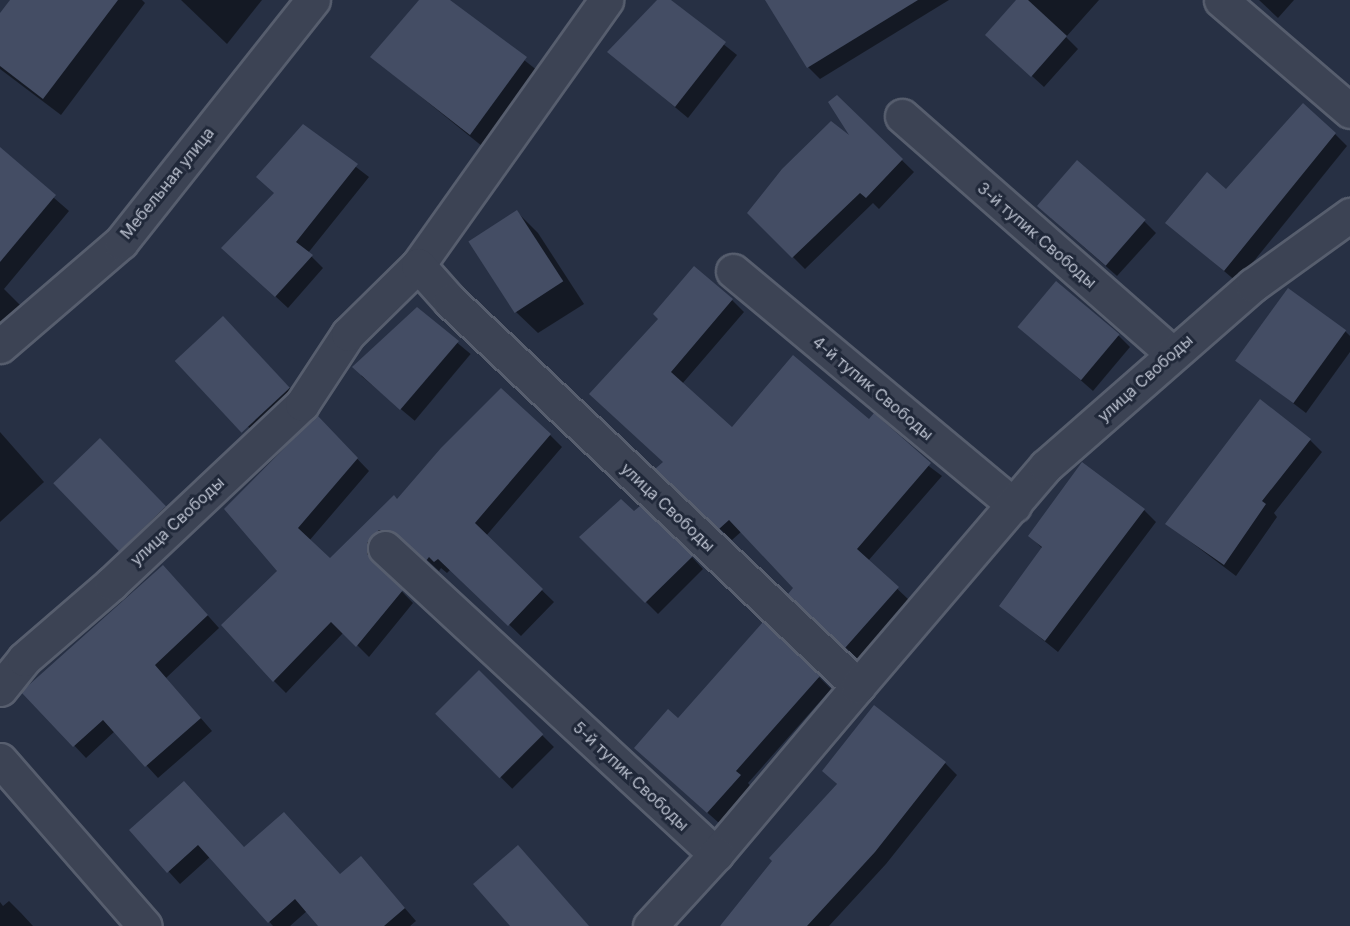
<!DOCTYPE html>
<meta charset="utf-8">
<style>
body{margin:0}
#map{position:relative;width:1350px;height:926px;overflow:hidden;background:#273044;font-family:Inter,sans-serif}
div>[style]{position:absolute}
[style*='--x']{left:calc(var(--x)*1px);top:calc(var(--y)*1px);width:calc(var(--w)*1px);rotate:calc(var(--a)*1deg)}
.shadow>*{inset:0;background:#0007;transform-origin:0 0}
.building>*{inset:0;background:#444d64;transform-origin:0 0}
.roads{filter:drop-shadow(2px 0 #575e6e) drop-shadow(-2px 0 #575e6e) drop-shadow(0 2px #575e6e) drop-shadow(0 -2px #575e6e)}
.street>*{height:33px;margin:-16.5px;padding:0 16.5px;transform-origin:16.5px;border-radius:16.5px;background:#3c4354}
span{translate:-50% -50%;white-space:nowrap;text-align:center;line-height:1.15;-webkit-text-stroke:6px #202839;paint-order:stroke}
.street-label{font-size:16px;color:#b9bfcd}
</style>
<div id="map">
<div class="shadow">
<div style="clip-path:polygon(11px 0,142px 0,145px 3px,61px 115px,0 69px,0 16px)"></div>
<div style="clip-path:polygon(181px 0,262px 0,227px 44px)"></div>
<div style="clip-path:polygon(421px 0,448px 0,543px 75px,488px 151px,372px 57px)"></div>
<div style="clip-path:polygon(659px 0,668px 0,737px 55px,688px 118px,609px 52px)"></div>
<div style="clip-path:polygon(767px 0,949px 0,820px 79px,808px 67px)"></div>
<div style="clip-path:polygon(1018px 0,1099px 0,1066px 37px,1078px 49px,1044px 87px,999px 46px)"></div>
<div style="clip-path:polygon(1259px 0,1294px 0,1278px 18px)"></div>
<div style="clip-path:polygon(837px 97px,914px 172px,879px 209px,873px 203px,805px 269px,749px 213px,854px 141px)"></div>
<div style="clip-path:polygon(303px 126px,369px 177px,308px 253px,323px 268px,288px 308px,235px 259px,275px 193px)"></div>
<div style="clip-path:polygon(1335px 134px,1347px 146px,1237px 282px,1167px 223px)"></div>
<div style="clip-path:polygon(0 151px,69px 211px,4px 289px,20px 305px,0 326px)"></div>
<div style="clip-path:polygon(517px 212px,538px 233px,584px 304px,538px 333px,516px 312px)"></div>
<div style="clip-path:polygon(1051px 218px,1144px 221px,1156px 233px,1117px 276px)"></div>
<div style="clip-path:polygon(732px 300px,744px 312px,682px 384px,732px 430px,869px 421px,942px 476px,868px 561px,909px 600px,858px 659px,802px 606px,795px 588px,742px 531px,732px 540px,669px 481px,665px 463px,603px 406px)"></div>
<div style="left:417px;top:309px;width:70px;height:87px;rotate:40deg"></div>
<div style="clip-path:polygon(1019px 326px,1119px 336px,1130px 347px,1093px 391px)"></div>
<div style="clip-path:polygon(235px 330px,301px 400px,262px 439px,191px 376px)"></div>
<div style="clip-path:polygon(1345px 331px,1350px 336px,1350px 352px,1306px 413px,1238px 361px)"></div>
<div style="clip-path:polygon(317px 417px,369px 471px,309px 541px,330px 560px,397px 501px,550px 435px,562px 447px,486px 536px,554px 602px,521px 636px,451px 569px,447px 573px,441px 568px,439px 571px,411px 545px,391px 542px,378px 556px,379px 568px,413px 603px,369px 657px,344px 632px,286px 693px,274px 681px,279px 571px)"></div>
<div style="clip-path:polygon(0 432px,44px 482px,0 522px)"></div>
<div style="left:100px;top:440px;width:110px;height:62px;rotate:46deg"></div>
<div style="clip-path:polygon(1310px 440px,1322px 452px,1274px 513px,1277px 517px,1236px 576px,1167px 524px)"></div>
<div style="clip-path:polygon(1144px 510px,1156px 522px,1058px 652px,1001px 606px,1042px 548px,1030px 536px)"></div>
<div style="clip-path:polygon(581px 537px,692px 557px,703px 569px,658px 614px)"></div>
<div style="clip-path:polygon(175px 579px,219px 628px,166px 678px,212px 731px,158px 778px,115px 731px,86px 758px,24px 692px)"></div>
<div style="left:479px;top:672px;width:106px;height:59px;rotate:45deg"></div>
<div style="clip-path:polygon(819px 677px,831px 689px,748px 783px,752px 788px,719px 823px,648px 760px,678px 720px)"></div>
<div style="clip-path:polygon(945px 763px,957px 775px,886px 864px,829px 926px,721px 926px,838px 785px,824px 771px)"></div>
<div style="clip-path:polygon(131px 830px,245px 849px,340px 875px,361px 858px,416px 921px,410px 926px,320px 926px,307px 911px,290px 926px,273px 926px,211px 856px,180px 884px)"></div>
<div style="clip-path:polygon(9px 901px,21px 913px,33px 926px,0 926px,0 902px,3px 906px)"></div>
</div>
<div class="building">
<div style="clip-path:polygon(10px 0,118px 0,43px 99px,0 66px,0 13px)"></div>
<div style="clip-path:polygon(419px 0,450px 0,527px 57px,470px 135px,370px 57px)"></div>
<div style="clip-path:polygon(657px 0,671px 0,726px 42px,675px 107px,607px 52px)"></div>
<div style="clip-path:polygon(765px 0,918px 0,807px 68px)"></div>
<div style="clip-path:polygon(1016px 0,1028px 0,1067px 36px,1031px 77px,985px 35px)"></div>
<div style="clip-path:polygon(837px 95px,903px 159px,866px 198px,860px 193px,792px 258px,747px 213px,782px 169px,831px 121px,849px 135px,828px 102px)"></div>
<div style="clip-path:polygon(1303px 103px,1336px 133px,1224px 271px,1165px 223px,1207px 172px,1226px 189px)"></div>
<div style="clip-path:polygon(303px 124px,358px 164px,296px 242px,313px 255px,275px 297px,221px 248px,274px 193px,256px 177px)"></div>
<div style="clip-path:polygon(0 147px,56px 195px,0 262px)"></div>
<div style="left:1077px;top:160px;width:91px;height:61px;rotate:41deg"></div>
<div style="left:517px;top:210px;width:85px;height:58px;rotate:57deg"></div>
<div style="clip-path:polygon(694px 266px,733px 299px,671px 372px,732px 427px,793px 355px,869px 419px,874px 413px,931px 463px,857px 549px,899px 587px,845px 648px,788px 594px,793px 588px,729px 520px,719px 529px,655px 469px,663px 462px,589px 394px,658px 319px,653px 314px)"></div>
<div style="left:1056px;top:281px;width:83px;height:60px;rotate:40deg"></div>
<div style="left:1288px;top:288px;width:72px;height:90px;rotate:36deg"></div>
<div style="clip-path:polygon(417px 307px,459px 341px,400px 410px,352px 367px)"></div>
<div style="left:223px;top:316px;width:98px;height:66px;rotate:47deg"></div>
<div style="clip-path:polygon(501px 388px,551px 434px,475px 523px,543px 589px,508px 626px,438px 559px,434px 562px,429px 557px,426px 561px,397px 534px,379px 530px,367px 543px,367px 554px,403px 590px,356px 647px,331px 622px,273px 682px,221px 625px,277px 571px,224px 509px,317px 415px,358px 458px,298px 528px,330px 558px,394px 495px,397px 499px,441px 448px)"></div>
<div style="clip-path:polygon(1260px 399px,1311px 439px,1262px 501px,1266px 504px,1224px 565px,1165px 524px)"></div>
<div style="left:100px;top:438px;width:95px;height:65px;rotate:46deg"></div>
<div style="clip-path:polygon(1082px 462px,1145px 509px,1045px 641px,999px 606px,1042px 547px,1028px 536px)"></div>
<div style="clip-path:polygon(621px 499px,634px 511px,640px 506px,693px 556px,645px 603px,579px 537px)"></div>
<div style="clip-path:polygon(163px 565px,208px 615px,155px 665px,201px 718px,145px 767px,103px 720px,73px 747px,21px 692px)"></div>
<div style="clip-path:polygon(763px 622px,820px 676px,736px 771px,741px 775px,707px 813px,634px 748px,668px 709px,678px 718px)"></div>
<div style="left:479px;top:670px;width:91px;height:62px;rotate:45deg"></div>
<div style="clip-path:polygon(874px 705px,946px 762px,875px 852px,807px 926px,720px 926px,772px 861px,769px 858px,837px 784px,822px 771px)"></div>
<div style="clip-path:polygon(184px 781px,244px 847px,284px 812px,340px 874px,361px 856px,405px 908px,384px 926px,318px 926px,295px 899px,268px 923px,198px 845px,167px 873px,129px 830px)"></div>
<div style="clip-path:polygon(518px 845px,589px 926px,510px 926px,473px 884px)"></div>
</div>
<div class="roads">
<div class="street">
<div style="--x:1221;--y:0;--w:170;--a:40.7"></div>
<div style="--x:902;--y:116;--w:359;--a:41.3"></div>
<div style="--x:418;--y:265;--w:325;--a:-54.6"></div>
<div style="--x:733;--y:271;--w:366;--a:39.8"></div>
<div style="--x:0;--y:346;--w:160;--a:-40.7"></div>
<div style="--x:121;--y:242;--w:309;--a:-51.6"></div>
<div style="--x:385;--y:548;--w:451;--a:42.8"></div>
<div style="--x:716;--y:854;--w:220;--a:-49.8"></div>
<div style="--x:0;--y:689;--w:38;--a:-51"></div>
<div style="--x:24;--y:659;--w:116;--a:-40.8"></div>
<div style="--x:112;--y:583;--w:261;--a:-43.3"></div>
<div style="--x:302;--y:404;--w:84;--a:-56.7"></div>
<div style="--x:348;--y:334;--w:98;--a:-44.6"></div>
<div style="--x:418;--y:265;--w:48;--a:48.4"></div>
<div style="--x:450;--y:301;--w:561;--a:43.34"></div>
<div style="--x:858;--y:686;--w:289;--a:-49.5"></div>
<div style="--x:1046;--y:466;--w:275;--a:-41.2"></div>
<div style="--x:1253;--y:285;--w:120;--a:-35.8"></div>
<div style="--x:0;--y:760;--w:220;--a:48.9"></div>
<div style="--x:650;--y:926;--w:98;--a:-47.5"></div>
</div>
</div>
<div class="street-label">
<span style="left:167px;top:183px;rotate:-51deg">Мебельная улица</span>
<span style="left:1037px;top:235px;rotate:41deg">3-й тупик Свободы</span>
<span style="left:1145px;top:378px;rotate:-42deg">улица Свободы</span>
<span style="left:873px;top:388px;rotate:40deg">4-й тупик Свободы</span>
<span style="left:668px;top:507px;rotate:43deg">улица Свободы</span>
<span style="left:177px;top:521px;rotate:-43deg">улица Свободы</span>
<span style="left:631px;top:776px;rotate:43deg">5-й тупик Свободы</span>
</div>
</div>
